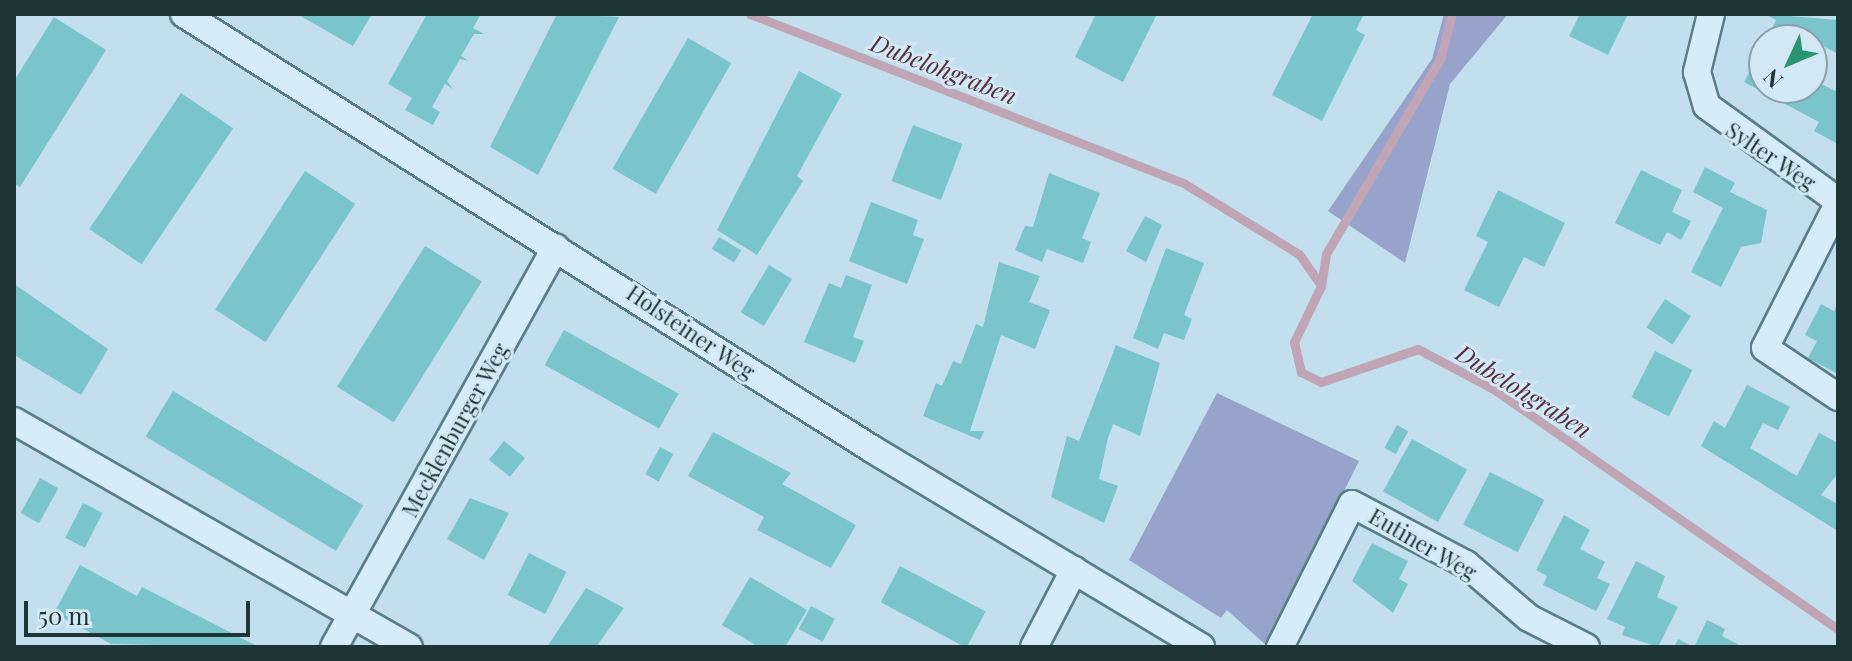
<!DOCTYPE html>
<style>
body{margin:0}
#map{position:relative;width:1852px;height:661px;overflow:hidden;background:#c3deed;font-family:"Playfair Display",serif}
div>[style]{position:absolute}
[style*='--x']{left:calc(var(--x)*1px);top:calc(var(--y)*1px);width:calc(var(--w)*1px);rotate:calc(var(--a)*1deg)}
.green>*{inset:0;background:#97a3cb}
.stream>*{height:9px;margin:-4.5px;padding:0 4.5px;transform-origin:4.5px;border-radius:4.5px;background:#c0a5b6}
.building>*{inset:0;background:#7ac4cb;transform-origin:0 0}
.roads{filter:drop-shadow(2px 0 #5a7e87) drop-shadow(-2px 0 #5a7e87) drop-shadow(0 2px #5a7e87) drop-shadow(0 -2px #5a7e87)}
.street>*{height:26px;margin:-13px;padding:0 13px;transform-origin:13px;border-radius:13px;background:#d6ecf8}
span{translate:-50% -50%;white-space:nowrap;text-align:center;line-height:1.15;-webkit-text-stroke:6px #d3e8f5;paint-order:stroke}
.street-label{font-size:22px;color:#1e3437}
.water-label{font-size:24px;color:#572e3e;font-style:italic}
.frame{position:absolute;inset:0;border:16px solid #1e3437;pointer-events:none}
.north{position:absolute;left:1748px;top:24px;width:80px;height:80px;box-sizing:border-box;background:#d3e8f5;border:2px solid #8ba0a9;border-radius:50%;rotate:226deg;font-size:22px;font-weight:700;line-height:32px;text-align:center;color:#1e3437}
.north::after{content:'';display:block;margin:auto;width:28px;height:36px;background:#2b9571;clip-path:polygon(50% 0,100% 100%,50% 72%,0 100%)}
.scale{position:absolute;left:24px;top:601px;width:226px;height:36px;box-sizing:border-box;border:4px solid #1e3437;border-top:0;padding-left:10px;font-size:24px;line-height:28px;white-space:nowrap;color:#1e3437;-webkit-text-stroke:6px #d3e8f5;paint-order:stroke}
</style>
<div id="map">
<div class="green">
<div style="clip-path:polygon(1444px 14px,1508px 14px,1450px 84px,1405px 263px,1328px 211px,1432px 59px)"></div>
<div style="clip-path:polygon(1217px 393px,1359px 461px,1267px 646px,1227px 610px,1221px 618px,1129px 560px)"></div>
</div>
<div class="stream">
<div style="--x:750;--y:14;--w:467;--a:21.3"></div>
<div style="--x:1185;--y:184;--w:134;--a:31.6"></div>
<div style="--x:1299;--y:254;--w:39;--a:55"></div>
<div style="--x:1321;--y:286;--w:62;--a:115.7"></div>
<div style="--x:1294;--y:342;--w:31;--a:77"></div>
<div style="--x:1301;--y:372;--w:22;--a:27"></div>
<div style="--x:1321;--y:382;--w:102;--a:-18.8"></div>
<div style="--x:1418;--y:349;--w:87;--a:28"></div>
<div style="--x:1495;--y:390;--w:418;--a:34.9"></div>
<div style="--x:1321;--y:286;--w:32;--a:-81"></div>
<div style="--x:1326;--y:254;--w:226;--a:-59.7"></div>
<div style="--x:1440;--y:59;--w:47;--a:-75.1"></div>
</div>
<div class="building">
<div style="clip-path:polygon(297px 14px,372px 14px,353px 46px)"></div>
<div style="clip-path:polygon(427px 14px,481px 14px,473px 28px,484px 34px,474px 34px,461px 56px,469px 61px,460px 59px,447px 81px,453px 89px,445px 84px,432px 107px,440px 112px,433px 125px,405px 110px,412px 98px,388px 84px)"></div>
<div style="clip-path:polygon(557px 14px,619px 17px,538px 175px,490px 147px)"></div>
<div style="clip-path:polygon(1096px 14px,1157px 14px,1123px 82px,1075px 57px)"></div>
<div style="clip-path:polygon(1313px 14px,1364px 14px,1356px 30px,1365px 35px,1322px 121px,1272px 95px)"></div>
<div style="clip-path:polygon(1580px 14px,1628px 14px,1608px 55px,1569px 36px)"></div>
<div style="clip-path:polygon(1765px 14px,1838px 20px,1838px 54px,1802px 34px,1766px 40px,1776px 20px)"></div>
<div style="clip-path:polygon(54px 17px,106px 50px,20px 187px,14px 184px,14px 81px)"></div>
<div style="left:688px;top:38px;width:50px;height:151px;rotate:30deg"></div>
<div style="clip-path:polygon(1764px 43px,1764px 88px,1812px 88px,1812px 79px,1835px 91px,1838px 86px,1838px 144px,1814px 131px,1819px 122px,1744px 82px)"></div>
<div style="clip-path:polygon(799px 71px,842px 94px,797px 176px,803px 181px,757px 255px,717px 230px)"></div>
<div style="left:181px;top:93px;width:63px;height:164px;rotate:34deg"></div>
<div style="left:913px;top:125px;width:53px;height:60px;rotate:21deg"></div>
<div style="clip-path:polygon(1705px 167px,1735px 183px,1730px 192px,1767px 210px,1761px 243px,1741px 247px,1721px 287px,1691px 272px,1723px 208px,1693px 192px)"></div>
<div style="clip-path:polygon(1641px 170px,1682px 190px,1672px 212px,1691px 221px,1681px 240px,1667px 232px,1660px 245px,1615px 223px)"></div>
<div style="left:305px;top:171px;width:60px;height:165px;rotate:33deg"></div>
<div style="clip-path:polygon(1049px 173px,1100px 193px,1082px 238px,1091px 242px,1083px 263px,1047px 249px,1042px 262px,1015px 250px,1025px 226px,1033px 227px)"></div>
<div style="clip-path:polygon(1498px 190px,1565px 223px,1544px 267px,1524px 257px,1499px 307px,1464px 290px,1488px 242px,1476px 236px)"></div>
<div style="clip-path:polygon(871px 202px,918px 220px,913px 235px,924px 239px,907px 284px,849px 261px)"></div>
<div style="clip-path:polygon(1145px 216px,1162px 225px,1146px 262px,1126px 251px)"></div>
<div style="left:719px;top:237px;width:26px;height:14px;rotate:31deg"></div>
<div style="left:425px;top:246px;width:67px;height:166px;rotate:32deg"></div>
<div style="clip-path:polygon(1166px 248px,1204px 263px,1184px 315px,1192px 319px,1184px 340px,1164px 333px,1158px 349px,1133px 338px)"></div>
<div style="clip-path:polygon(999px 262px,1040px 276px,1029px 302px,1050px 310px,1035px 349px,1001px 335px,970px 431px,984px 431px,980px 440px,923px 416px,936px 383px,942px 386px,953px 361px,961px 364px,976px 324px,983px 327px)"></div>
<div style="left:769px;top:265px;width:27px;height:55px;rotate:31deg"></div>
<div style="clip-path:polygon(846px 275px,872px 285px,853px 337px,864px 341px,855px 363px,804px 342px,829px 283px,841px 288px)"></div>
<div style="clip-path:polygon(14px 284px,108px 349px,81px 395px,16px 356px)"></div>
<div style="left:1665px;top:299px;width:31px;height:34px;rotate:33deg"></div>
<div style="clip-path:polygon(1838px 303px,1838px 374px,1808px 358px,1817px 341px,1805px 335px,1821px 304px,1834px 311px)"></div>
<div style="left:564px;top:330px;width:131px;height:40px;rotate:29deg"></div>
<div style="clip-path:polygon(1116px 345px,1160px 363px,1140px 436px,1113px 424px,1108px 438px,1099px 479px,1118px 486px,1104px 523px,1051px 497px,1067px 436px,1079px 441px)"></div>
<div style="left:1655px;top:351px;width:42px;height:52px;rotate:27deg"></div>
<div style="clip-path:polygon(1747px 385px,1790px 407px,1778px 430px,1763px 423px,1750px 448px,1797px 476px,1819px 433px,1838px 443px,1838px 473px,1821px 495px,1838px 504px,1838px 531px,1701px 446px,1714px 421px,1725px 428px)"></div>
<div style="left:173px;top:391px;width:222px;height:53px;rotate:31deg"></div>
<div style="left:1397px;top:425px;width:13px;height:26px;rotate:29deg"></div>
<div style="clip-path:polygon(713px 432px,791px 473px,782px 484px,856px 525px,831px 568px,757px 530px,764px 517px,688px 476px)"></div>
<div style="left:1412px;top:439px;width:63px;height:60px;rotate:29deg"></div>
<div style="left:504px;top:441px;width:27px;height:24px;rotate:39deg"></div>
<div style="left:660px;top:447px;width:15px;height:31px;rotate:28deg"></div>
<div style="left:1490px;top:472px;width:61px;height:59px;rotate:27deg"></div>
<div style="left:40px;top:478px;width:21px;height:40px;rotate:29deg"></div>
<div style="clip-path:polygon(470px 498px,509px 513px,484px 560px,447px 539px)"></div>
<div style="left:83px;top:503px;width:22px;height:39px;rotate:27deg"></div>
<div style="clip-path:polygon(1564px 515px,1590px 530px,1580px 549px,1605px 562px,1597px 578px,1610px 584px,1596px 611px,1543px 585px,1547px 576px,1536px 570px)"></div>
<div style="clip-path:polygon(1372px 543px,1408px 561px,1399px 579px,1408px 584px,1393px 613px,1352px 581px)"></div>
<div style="left:529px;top:553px;width:42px;height:47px;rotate:27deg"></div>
<div style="clip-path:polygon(1636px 561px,1665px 576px,1657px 597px,1678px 607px,1658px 647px,1622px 635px,1625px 627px,1607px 619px)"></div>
<div style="clip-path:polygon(80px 565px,137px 596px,142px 587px,259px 647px,111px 644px,54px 613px)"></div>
<div style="left:900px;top:566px;width:97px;height:41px;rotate:28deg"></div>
<div style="clip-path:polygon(750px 577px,807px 610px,785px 647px,759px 647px,722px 625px)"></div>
<div style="clip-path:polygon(586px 588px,624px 608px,596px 647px,547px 647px)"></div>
<div style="left:811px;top:606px;width:27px;height:26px;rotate:28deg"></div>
<div style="clip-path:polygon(1707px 620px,1725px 629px,1722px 636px,1743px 647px,1674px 647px,1678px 639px,1694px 647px)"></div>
</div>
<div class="roads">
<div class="street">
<div style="--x:184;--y:14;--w:814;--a:32.3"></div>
<div style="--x:872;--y:449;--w:384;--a:31"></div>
<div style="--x:1711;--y:14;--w:60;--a:103.6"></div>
<div style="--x:1697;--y:72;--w:35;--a:74"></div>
<div style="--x:1707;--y:106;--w:162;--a:35.9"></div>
<div style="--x:1838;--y:204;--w:161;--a:116.9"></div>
<div style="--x:1765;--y:348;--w:88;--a:33.9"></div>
<div style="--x:14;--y:421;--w:455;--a:29.8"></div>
<div style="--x:334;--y:647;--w:457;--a:-61"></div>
<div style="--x:1034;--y:647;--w:87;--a:-62.5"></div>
<div style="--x:1280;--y:647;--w:160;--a:-63.3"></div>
<div style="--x:1352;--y:504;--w:129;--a:27.8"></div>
<div style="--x:1466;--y:564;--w:83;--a:40.6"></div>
<div style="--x:1529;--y:618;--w:64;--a:27"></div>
</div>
</div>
<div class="street-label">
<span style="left:1771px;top:156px;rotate:34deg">Sylter Weg</span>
<span style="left:691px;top:332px;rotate:34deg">Holsteiner Weg</span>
<span style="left:455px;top:430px;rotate:-61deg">Mecklenburger Weg</span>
<span style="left:1423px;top:544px;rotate:30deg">Eutiner Weg</span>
</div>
<div class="water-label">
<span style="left:944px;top:69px;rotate:21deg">Dubelohgraben</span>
<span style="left:1524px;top:391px;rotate:32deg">Dubelohgraben</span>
</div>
<div class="frame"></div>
<div class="north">N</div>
<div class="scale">50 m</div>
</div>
